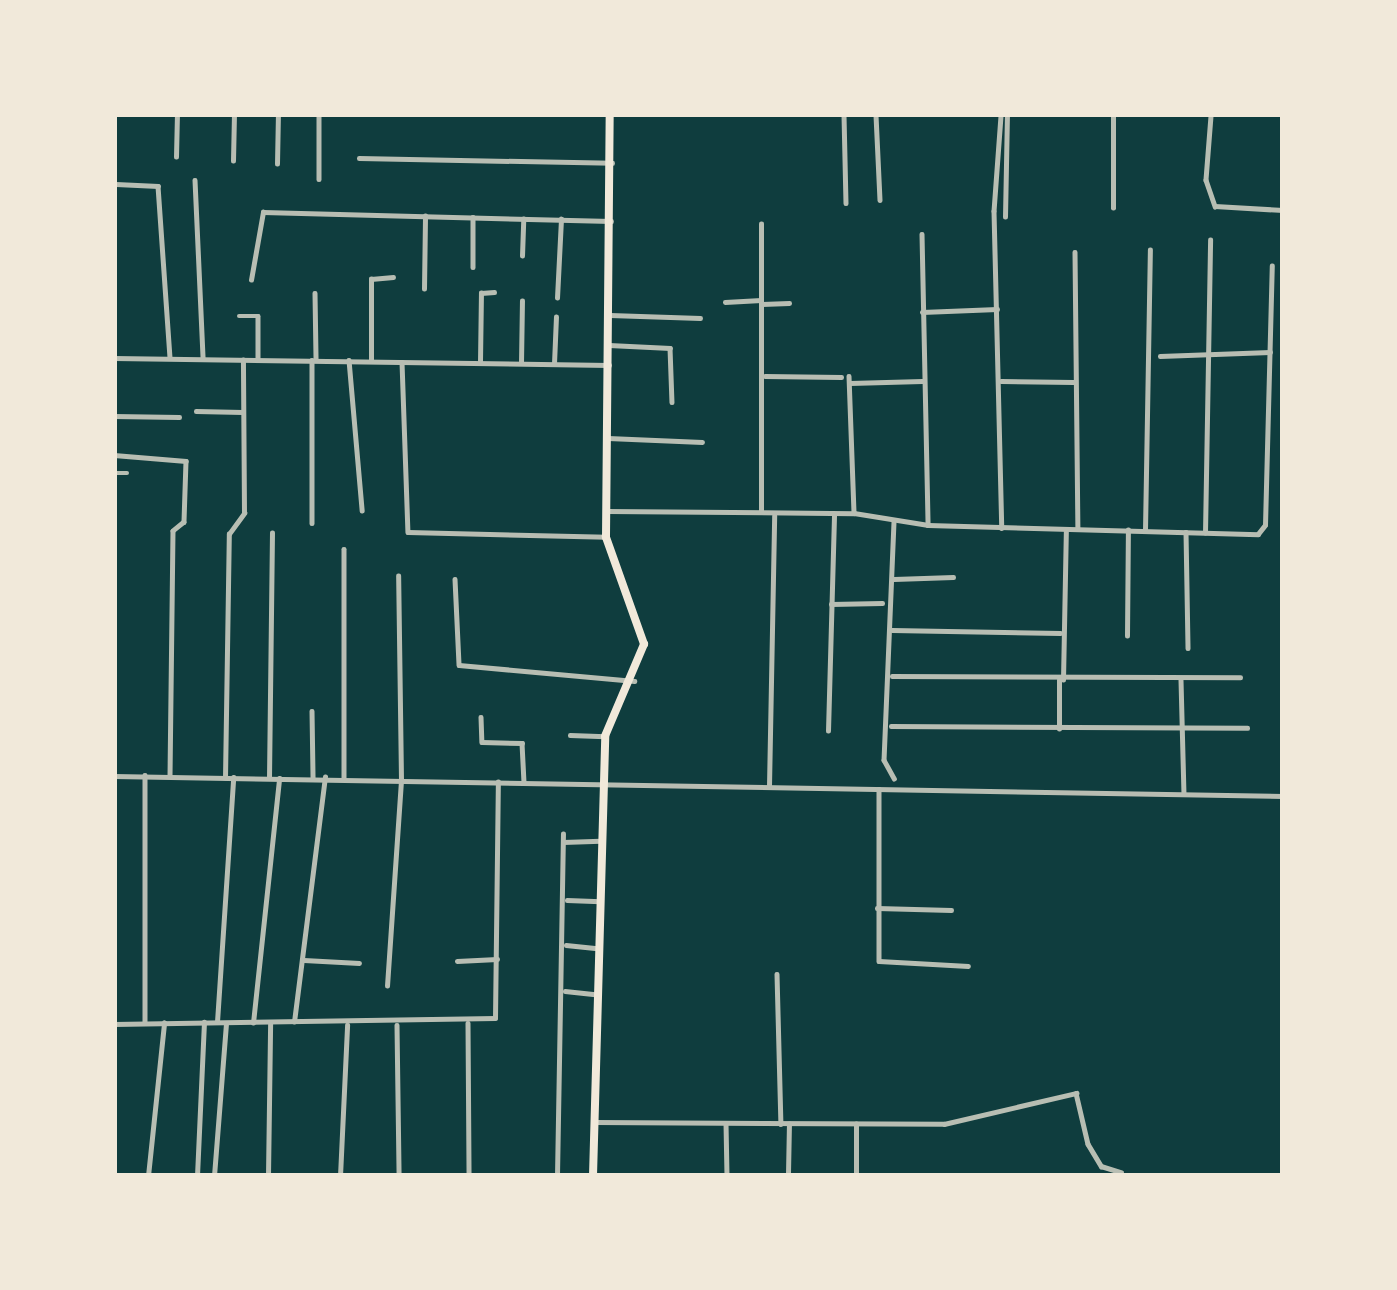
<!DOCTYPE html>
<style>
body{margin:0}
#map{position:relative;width:1397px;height:1290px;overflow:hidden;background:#0f3d3e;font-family:Raleway,sans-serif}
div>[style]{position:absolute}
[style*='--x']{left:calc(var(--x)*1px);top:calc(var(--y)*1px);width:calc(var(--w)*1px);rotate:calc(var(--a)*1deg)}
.minor>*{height:4.5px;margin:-2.25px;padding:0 2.25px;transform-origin:2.25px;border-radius:2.25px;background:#b8beb3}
.primary>*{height:8px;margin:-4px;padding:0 4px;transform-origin:4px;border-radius:4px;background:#f1e9da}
span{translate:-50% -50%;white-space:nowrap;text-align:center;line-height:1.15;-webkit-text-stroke:12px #f1e9da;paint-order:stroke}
.frame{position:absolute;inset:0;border:117px solid #f1e9da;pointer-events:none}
</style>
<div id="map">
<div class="minor">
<div style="--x:319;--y:114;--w:65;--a:90"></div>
<div style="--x:815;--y:114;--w:396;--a:0"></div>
<div style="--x:844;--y:115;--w:88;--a:88.7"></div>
<div style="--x:876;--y:115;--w:85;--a:87.3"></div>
<div style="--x:1001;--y:116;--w:95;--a:94.2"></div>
<div style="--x:994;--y:211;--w:317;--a:88.6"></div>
<div style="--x:1211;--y:116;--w:64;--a:94.5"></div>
<div style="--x:1206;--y:180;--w:28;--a:71"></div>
<div style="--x:1215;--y:206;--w:68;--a:3.4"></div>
<div style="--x:176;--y:157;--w:43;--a:-88.7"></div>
<div style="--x:359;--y:158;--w:253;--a:1.1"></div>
<div style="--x:233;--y:161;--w:47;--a:-88.8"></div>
<div style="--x:277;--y:164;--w:50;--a:-88.9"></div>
<div style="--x:195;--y:180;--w:178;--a:87.4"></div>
<div style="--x:116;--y:184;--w:42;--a:2.7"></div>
<div style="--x:158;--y:186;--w:171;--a:86"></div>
<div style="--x:1113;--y:208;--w:91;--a:-90"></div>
<div style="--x:473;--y:217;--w:50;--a:90"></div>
<div style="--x:1005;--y:217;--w:101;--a:-88.9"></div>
<div style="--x:922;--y:234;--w:291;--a:88.8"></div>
<div style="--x:1075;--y:252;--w:276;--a:89.4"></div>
<div style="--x:522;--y:256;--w:37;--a:-88"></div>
<div style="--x:251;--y:280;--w:69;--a:-80"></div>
<div style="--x:263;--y:212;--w:348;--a:1.5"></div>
<div style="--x:424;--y:289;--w:73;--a:-89.2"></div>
<div style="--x:315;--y:293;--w:67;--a:89.1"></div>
<div style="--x:557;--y:298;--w:79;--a:-87.1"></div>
<div style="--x:725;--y:302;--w:36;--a:-3"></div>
<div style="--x:762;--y:304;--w:27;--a:-2"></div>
<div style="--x:922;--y:312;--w:75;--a:-2.3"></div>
<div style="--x:610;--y:315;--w:90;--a:1.9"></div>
<div style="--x:239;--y:316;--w:19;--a:0"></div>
<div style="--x:258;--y:316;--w:44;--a:90"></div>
<div style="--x:609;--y:345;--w:61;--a:2.8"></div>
<div style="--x:670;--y:348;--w:54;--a:87.9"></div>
<div style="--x:1160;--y:356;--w:110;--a:-2.1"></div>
<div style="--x:114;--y:358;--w:495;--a:0.8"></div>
<div style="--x:312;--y:360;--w:163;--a:90"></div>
<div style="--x:349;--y:360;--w:151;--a:85"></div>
<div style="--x:371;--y:361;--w:82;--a:-90"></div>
<div style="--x:371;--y:279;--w:22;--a:-5"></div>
<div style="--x:402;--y:362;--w:170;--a:88"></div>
<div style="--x:408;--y:532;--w:198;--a:1.4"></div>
<div style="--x:480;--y:362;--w:69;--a:-89.2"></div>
<div style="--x:481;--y:293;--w:13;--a:-4"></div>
<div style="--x:521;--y:363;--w:62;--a:-89.1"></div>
<div style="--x:554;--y:364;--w:47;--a:-87.6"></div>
<div style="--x:765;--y:376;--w:76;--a:0.8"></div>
<div style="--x:849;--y:376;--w:137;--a:87.9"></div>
<div style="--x:1001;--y:381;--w:72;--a:0.8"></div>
<div style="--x:850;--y:383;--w:72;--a:-1.6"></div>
<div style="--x:196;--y:411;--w:46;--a:1.2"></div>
<div style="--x:114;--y:416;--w:65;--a:0.9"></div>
<div style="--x:608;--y:438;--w:94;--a:2.4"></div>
<div style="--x:114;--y:455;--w:72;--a:4.8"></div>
<div style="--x:186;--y:461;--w:61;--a:91.9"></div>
<div style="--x:184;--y:522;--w:14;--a:141"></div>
<div style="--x:173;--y:531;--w:245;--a:90.7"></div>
<div style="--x:114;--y:473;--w:13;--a:0"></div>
<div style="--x:607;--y:511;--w:247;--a:0.5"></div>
<div style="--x:854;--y:513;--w:75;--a:9.2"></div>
<div style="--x:928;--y:525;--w:330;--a:1.6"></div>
<div style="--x:1258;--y:534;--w:11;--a:-52"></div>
<div style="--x:1265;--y:525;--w:259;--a:-88.5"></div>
<div style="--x:761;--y:512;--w:288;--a:-90"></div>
<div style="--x:894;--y:522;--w:238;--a:92.4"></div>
<div style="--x:884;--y:760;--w:21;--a:61"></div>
<div style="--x:1145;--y:530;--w:280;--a:-89"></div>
<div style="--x:1186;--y:532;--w:116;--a:89"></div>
<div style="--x:1205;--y:533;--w:293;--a:-89"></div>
<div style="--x:344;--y:549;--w:229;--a:90"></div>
<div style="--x:455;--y:579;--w:86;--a:87.3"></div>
<div style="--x:459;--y:665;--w:176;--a:5.2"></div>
<div style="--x:894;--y:579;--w:59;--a:-1.9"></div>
<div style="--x:831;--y:604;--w:51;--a:-1.1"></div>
<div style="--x:892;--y:630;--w:168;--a:1"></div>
<div style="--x:1127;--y:636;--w:106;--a:-89.5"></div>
<div style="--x:892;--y:676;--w:348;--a:0.2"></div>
<div style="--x:1063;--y:680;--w:150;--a:-88.9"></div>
<div style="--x:1181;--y:680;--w:114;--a:88.5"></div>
<div style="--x:312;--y:711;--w:67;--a:89.1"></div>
<div style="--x:481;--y:717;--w:25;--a:88"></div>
<div style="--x:482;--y:742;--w:40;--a:1.4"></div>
<div style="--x:522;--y:743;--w:40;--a:87.1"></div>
<div style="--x:891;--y:726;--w:356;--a:0.3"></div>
<div style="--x:1059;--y:729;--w:49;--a:-90"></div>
<div style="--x:828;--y:731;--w:216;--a:-88.4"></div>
<div style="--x:570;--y:735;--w:35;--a:2"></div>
<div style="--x:145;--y:775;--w:247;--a:90"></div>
<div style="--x:114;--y:776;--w:1169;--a:0.98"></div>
<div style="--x:225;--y:778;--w:244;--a:-89.1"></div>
<div style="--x:229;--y:534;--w:26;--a:-54"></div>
<div style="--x:244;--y:513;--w:153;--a:-90.4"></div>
<div style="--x:269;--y:778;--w:245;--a:-89.3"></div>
<div style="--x:769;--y:786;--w:270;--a:-88.9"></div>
<div style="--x:879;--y:789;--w:172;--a:90"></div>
<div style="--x:879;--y:961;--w:89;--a:3.2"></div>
<div style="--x:563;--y:842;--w:37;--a:-2"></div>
<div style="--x:567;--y:900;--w:33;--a:2"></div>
<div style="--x:877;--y:908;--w:74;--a:1.5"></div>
<div style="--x:566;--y:945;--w:31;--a:6"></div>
<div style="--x:304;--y:960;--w:55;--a:3.1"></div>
<div style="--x:457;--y:961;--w:40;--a:-2.9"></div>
<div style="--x:777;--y:974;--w:150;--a:88.5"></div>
<div style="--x:387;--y:986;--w:206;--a:-86.1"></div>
<div style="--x:401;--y:780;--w:204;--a:-90.8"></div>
<div style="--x:565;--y:991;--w:30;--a:6"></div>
<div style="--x:217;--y:1022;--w:245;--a:-86.2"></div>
<div style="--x:294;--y:1022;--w:247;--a:-82.8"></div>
<div style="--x:253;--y:1023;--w:246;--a:-83.9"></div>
<div style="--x:468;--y:1023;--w:153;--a:89.6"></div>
<div style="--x:114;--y:1024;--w:381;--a:-0.9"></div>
<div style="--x:495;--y:1018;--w:236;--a:-89.3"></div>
<div style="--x:397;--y:1025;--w:151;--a:89.2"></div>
<div style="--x:594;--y:1122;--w:350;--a:0.3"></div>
<div style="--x:944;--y:1124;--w:136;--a:-13.2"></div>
<div style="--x:1076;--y:1093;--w:52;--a:76.8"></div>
<div style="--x:1088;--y:1144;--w:26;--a:59"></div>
<div style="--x:1101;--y:1166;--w:21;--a:17"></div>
<div style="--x:726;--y:1123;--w:53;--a:88.9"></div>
<div style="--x:788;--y:1174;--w:50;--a:-88.9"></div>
<div style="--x:148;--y:1176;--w:154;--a:-84"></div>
<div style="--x:197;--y:1176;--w:154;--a:-87.4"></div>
<div style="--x:214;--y:1176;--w:153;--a:-85.5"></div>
<div style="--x:268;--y:1176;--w:152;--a:-89.2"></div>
<div style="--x:340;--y:1176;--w:151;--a:-87.3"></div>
<div style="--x:557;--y:1176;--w:342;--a:-89"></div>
<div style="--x:856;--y:1176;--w:52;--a:-90"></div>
</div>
<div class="primary">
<div style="--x:593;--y:1176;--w:440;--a:-88.4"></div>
<div style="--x:605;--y:736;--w:100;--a:-67"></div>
<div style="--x:644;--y:644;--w:114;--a:-109.6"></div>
<div style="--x:606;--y:537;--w:423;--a:-89.5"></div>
</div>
<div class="frame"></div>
</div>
